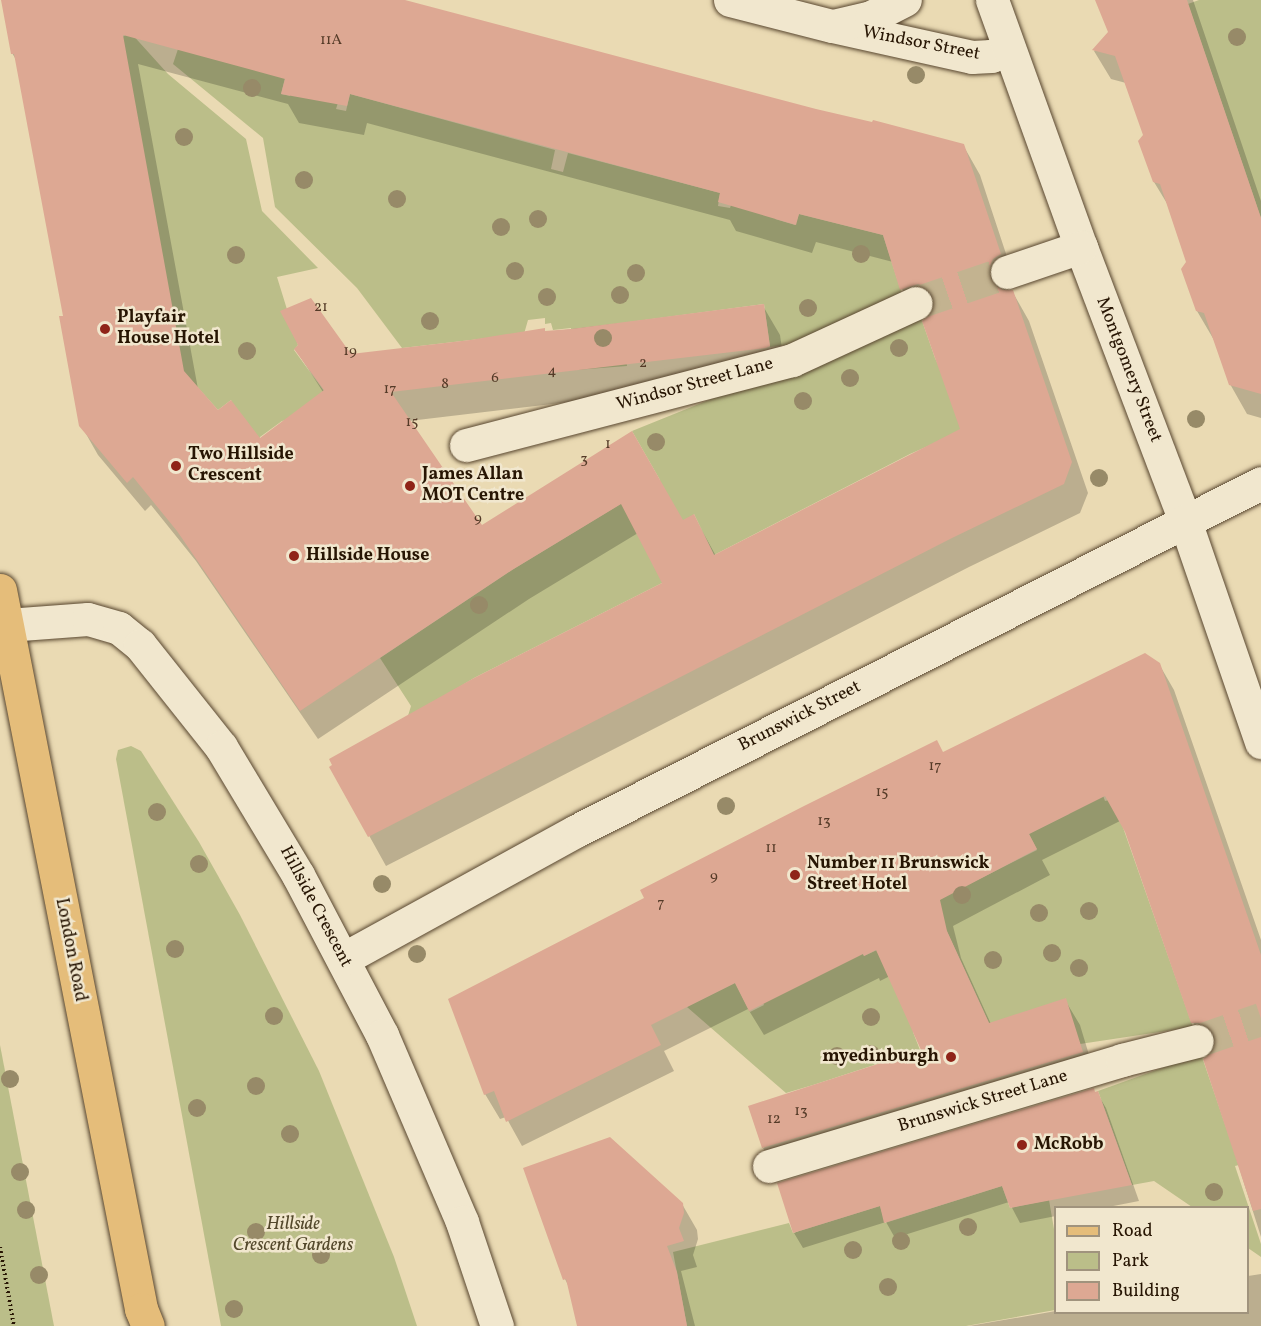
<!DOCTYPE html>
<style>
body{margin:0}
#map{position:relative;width:1261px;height:1326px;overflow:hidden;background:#eadab3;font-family:Vollkorn,serif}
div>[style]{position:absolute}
.green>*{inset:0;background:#bbbe89}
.shadow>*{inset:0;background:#0003}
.building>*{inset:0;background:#dda893}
.minor-tunnel>*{height:33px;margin-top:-16.5px;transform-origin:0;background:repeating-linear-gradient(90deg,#c3b390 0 33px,transparent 0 49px)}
.path>*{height:4px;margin-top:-2px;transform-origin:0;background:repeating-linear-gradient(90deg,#271503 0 1.5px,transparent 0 4.5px)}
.roads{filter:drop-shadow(0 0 2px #58462f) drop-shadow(0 0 2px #58462f)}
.minor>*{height:33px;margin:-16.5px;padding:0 16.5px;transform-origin:16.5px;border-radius:16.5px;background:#f1e7ce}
.major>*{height:33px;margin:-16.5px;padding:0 16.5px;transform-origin:16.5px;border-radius:16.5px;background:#e5bd7a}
.trees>*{width:18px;height:18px;margin:-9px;border-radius:50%;background:#978a68}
.dots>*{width:16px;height:16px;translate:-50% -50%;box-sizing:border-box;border:3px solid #f1e7ce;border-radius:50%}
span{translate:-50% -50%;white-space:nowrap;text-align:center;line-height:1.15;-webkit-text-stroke:5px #f1e7ce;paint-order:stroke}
.number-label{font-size:15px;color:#543a27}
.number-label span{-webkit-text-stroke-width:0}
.street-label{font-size:18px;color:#271503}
.poi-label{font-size:18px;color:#271503;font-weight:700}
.left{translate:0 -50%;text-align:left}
.right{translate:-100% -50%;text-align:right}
.park-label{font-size:18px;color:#53482b;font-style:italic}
.legend{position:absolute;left:1054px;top:1206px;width:195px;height:108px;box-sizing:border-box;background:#f1e7ce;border:2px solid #a0937d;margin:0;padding:8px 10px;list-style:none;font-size:18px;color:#271503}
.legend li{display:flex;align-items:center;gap:12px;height:30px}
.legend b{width:30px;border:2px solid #a0937d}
</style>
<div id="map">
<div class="green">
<div style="clip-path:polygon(1199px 0,1261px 0,1261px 218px,1188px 4px)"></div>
<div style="clip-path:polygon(130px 32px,168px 74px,246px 139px,262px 211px,318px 268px,277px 277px,298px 345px,294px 350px,337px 409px,282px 421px,260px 437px,252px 454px,231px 400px,218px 410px,183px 371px,121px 38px)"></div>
<div style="clip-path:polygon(178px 49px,285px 78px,281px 94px,290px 96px,294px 80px,341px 93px,336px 109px,346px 111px,350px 94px,555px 150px,551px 169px,563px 172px,568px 153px,720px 193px,718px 206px,730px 208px,734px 196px,777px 208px,775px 219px,795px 225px,799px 214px,883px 235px,902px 294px,815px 342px,770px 347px,764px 304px,622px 323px,627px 366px,575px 370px,571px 328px,553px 330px,551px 323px,545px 324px,545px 318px,528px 320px,524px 334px,402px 348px,357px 288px,275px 207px,263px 138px,173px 64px)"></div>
<div style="clip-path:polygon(920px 315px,935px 358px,969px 428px,910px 454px,714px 555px,694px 514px,662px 583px,474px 678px,407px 719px,411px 706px,380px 658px,512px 570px,660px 480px,632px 431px)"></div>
<div style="clip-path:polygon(131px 746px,141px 751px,199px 842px,240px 915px,319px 1071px,394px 1257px,417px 1326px,221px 1326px,116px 759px,118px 750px)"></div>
<div style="clip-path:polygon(1096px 776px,1105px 801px,1113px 799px,1193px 1027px,1080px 1044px,989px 1023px,944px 925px,913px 1032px,920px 1050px,813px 1085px,786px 1093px,687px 1007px,735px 983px,750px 1012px,764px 1005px,750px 976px,849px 927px,864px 956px,886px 946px,926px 906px,1037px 850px,1029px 834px,1069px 814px,1076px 794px)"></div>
<div style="clip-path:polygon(0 1045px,54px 1326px,0 1326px)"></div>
<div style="clip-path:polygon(1201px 1054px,1239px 1165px,1235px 1166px,1261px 1244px,1261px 1257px,1248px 1248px,1248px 1208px,1192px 1207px,1154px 1181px,1132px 1185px,1098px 1091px)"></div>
<div style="clip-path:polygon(1002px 1186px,1010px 1208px,1049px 1200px,1055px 1235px,1055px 1310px,966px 1326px,687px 1326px,673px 1252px,789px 1223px,793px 1233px,880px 1206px,885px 1223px)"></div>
</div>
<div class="shadow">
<div style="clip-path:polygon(evenodd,2px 0,393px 0,816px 111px,963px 145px,980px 175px,1016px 284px,1008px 291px,1012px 291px,1029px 321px,1088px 493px,1080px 513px,969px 567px,386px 866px,331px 767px,664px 583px,638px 533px,529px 599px,318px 739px,196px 561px,151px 505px,145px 511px,98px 455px,81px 425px,65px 317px,18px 63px,12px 53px,2px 0,138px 64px,288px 104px,299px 123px,364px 135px,367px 123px,730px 220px,736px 231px,812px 253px,816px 242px,893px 262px,902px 289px,918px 318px,933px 314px,962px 430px,716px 556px,694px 516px,683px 522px,631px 433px,481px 527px,409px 421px,786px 376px,780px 335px,763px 306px,350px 356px,296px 350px,323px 392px,259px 440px,217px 412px,198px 389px,138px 64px)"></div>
<div style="clip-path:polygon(1098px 0,1193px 0,1261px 201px,1261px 418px,1247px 414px,1230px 384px,1214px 340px,1197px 311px,1188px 262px,1171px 210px,1154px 182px,1144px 135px,1126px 83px,1111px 79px,1094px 51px,1110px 33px)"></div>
<div style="clip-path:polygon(1159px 664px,1174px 690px,1261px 940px,1261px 1237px,1205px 1059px,1216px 1048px,1207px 1048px,1193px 1022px,1127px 832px,1120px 821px,1042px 860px,1050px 875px,953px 926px,961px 958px,991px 1024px,1065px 1000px,1080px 1025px,1096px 1078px,778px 1173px,763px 1148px,923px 1050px,890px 976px,880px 981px,879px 978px,764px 1035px,748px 1009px,664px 1051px,674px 1071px,522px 1146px,506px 1117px,500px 1119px,485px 1094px,943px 754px)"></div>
<div style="clip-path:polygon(1097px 1093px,1106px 1108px,1139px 1201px,1103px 1208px,1056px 1208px,1056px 1216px,1020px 1223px,1009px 1202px,895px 1238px,886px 1222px,803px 1248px,794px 1233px)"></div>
<div style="clip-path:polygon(682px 1204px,697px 1230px,698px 1239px,693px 1255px,697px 1267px,681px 1271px,695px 1326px,579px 1326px,569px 1287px,565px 1279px)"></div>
<div style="clip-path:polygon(1261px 1274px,1261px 1326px,969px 1326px,1056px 1311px,1248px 1312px,1248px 1276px)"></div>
</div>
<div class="building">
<div style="clip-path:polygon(evenodd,1px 0,405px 0,816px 109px,872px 122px,873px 120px,964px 144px,1001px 254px,993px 259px,989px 268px,989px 279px,995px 286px,1003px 290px,1013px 290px,1072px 462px,1064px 484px,952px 538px,368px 837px,329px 767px,332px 765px,329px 759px,474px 678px,662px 583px,621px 504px,512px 570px,300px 711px,177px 531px,133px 477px,127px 483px,79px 426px,59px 316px,63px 316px,14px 54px,11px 54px,1px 0,123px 35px,285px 79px,281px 94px,347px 106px,350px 94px,720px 193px,718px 202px,796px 225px,799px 214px,883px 235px,900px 290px,918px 284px,927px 288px,933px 296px,935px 305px,932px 313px,922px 321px,960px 429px,714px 555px,694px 514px,683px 520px,632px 431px,482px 525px,391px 392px,766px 348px,770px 346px,764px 304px,571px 329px,545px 331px,545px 328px,470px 340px,351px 354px,311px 298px,280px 311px,298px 345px,294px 349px,324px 390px,260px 438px,231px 400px,218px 410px,184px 371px,123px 35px)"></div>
<div style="clip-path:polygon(1095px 0,1187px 0,1261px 218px,1261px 394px,1229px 385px,1204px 313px,1196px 311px,1181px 269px,1186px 262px,1160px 184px,1153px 182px,1138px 141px,1143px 135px,1115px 56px,1092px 50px,1108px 32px)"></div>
<div style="clip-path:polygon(1145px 653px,1160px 663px,1261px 955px,1261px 1209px,1253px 1211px,1203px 1059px,1210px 1054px,1215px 1047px,1215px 1036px,1210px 1028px,1203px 1023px,1191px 1023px,1125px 832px,1105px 796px,1029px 834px,1037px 849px,940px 900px,947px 931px,989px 1023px,1066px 998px,1083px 1052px,762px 1148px,748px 1106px,921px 1050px,876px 950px,864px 956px,863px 954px,749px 1011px,735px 983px,651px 1025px,661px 1045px,506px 1122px,494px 1091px,484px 1095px,448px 999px,644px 898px,640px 890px,804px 806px,937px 740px,943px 752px)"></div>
<div style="clip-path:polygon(1094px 1088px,1095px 1092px,1098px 1091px,1132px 1185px,1010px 1208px,1002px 1186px,884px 1223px,880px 1206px,793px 1233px,777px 1183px)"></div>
<div style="clip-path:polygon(610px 1137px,683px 1203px,684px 1213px,679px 1228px,684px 1241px,667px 1246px,677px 1272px,687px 1326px,577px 1326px,566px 1279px,563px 1280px,523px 1168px)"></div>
</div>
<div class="minor-tunnel">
<div style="left:916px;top:303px;width:96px;rotate:-18.8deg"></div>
<div style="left:1197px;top:1041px;width:68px;rotate:-19deg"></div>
</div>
<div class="path">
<div style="left:0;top:1247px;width:80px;rotate:80deg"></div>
</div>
<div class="roads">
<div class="minor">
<div style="left:730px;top:0;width:105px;rotate:14.3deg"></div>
<div style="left:832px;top:26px;width:143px;rotate:12.5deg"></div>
<div style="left:972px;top:57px;width:19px;rotate:-3deg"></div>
<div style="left:991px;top:56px;width:19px;rotate:-18deg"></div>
<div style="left:992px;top:0;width:263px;rotate:70.2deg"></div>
<div style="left:1081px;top:247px;width:293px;rotate:69.2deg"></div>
<div style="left:1185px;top:521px;width:234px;rotate:71deg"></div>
<div style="left:837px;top:25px;width:35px;rotate:-13deg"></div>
<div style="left:871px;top:17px;width:38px;rotate:-27deg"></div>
<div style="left:1007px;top:272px;width:78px;rotate:-18.7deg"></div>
<div style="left:466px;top:445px;width:337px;rotate:-14.6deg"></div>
<div style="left:792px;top:360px;width:136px;rotate:-24.7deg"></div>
<div style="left:7px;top:625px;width:81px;rotate:-4.2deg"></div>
<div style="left:88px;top:619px;width:32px;rotate:16deg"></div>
<div style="left:119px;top:628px;width:27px;rotate:39deg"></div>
<div style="left:140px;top:645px;width:130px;rotate:51.5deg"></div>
<div style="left:221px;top:747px;width:149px;rotate:59deg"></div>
<div style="left:298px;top:875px;width:181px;rotate:62.3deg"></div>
<div style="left:382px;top:1035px;width:203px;rotate:66.8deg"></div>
<div style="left:462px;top:1222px;width:110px;rotate:71.4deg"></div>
<div style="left:343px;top:959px;width:266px;rotate:-28.8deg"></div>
<div style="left:576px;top:831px;width:768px;rotate:-26.93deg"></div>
<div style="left:769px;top:1166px;width:369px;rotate:-16.7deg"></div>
<div style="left:1122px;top:1060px;width:77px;rotate:-14.2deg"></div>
</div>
<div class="major">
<div style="left:0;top:590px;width:733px;rotate:78.9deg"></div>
<div style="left:141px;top:1309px;width:18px;rotate:68deg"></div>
</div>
</div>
<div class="trees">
<div style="left:1237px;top:37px"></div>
<div style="left:916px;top:75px"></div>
<div style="left:252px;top:88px"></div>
<div style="left:184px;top:137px"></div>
<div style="left:304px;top:180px"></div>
<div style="left:397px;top:199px"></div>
<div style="left:538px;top:219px"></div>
<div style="left:501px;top:227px"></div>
<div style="left:861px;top:254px"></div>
<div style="left:236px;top:255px"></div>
<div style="left:515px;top:271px"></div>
<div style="left:636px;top:273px"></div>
<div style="left:620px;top:295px"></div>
<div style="left:547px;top:297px"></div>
<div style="left:808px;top:308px"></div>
<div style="left:430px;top:321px"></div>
<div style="left:603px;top:338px"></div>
<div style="left:899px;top:348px"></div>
<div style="left:247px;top:351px"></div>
<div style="left:850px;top:378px"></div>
<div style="left:803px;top:401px"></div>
<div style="left:1196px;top:419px"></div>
<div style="left:656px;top:442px"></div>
<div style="left:1099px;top:478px"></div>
<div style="left:479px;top:605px"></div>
<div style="left:726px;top:806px"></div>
<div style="left:157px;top:812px"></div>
<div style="left:199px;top:864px"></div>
<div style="left:382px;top:884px"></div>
<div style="left:962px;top:895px"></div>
<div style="left:1089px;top:911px"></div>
<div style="left:1039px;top:913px"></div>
<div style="left:175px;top:949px"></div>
<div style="left:1052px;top:953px"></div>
<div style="left:417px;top:954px"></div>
<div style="left:993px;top:960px"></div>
<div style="left:1079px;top:968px"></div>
<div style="left:274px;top:1016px"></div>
<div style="left:871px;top:1017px"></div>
<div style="left:871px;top:1054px"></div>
<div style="left:837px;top:1056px"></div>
<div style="left:10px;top:1079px"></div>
<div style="left:256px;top:1086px"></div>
<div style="left:197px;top:1108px"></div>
<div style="left:290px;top:1134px"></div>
<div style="left:20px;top:1172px"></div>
<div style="left:1214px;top:1192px"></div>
<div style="left:26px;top:1210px"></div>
<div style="left:968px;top:1227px"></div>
<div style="left:256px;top:1232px"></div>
<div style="left:901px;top:1241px"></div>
<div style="left:853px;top:1250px"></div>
<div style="left:321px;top:1255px"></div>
<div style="left:39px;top:1275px"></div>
<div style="left:888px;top:1287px"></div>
<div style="left:234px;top:1309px"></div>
</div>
<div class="dots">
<div style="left:105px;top:329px;background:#8f2418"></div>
<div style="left:176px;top:466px;background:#8f2418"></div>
<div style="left:410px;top:486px;background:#8f2418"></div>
<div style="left:294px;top:556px;background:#8f2418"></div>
<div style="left:795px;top:875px;background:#8f2418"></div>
<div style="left:951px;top:1057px;background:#8f2418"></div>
<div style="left:1022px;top:1145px;background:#8f2418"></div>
</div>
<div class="number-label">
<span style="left:331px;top:41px">11A</span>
<span style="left:321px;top:308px">21</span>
<span style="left:350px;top:352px">19</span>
<span style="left:643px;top:364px">2</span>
<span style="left:552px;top:372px">4</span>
<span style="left:495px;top:379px">6</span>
<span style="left:445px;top:385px">8</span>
<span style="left:390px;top:390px">17</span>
<span style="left:412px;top:423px">15</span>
<span style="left:608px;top:445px">1</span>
<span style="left:584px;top:460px">3</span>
<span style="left:478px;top:519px">9</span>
<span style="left:935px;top:767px">17</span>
<span style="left:882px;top:793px">15</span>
<span style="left:824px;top:822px">13</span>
<span style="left:771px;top:849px">11</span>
<span style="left:714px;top:877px">9</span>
<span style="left:661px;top:904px">7</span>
<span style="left:801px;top:1112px">13</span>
<span style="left:774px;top:1120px">12</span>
</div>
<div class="street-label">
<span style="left:921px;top:44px;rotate:11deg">Windsor Street</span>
<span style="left:1128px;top:370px;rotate:69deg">Montgomery Street</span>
<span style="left:695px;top:385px;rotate:-15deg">Windsor Street Lane</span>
<span style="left:800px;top:717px;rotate:-27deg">Brunswick Street</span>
<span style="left:315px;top:907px;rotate:62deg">Hillside Crescent</span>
<span style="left:70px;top:950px;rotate:79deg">London Road</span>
<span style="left:983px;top:1102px;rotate:-17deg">Brunswick Street Lane</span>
</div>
<div class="poi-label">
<span class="left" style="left:117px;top:329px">Playfair<br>House Hotel</span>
<span class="left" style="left:188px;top:466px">Two Hillside<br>Crescent</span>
<span class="left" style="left:422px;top:486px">James Allan<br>MOT Centre</span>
<span class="left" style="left:306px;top:556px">Hillside House</span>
<span class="left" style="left:807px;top:875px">Number 11 Brunswick<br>Street Hotel</span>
<span class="right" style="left:939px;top:1057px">myedinburgh</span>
<span class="left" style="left:1034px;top:1145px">McRobb</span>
</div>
<div class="park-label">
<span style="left:293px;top:1236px">Hillside<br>Crescent Gardens</span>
</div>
<ul class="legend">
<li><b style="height:8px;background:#e5bd7a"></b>Road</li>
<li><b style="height:16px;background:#bbbe89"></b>Park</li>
<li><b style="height:16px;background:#dda893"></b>Building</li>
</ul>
</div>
